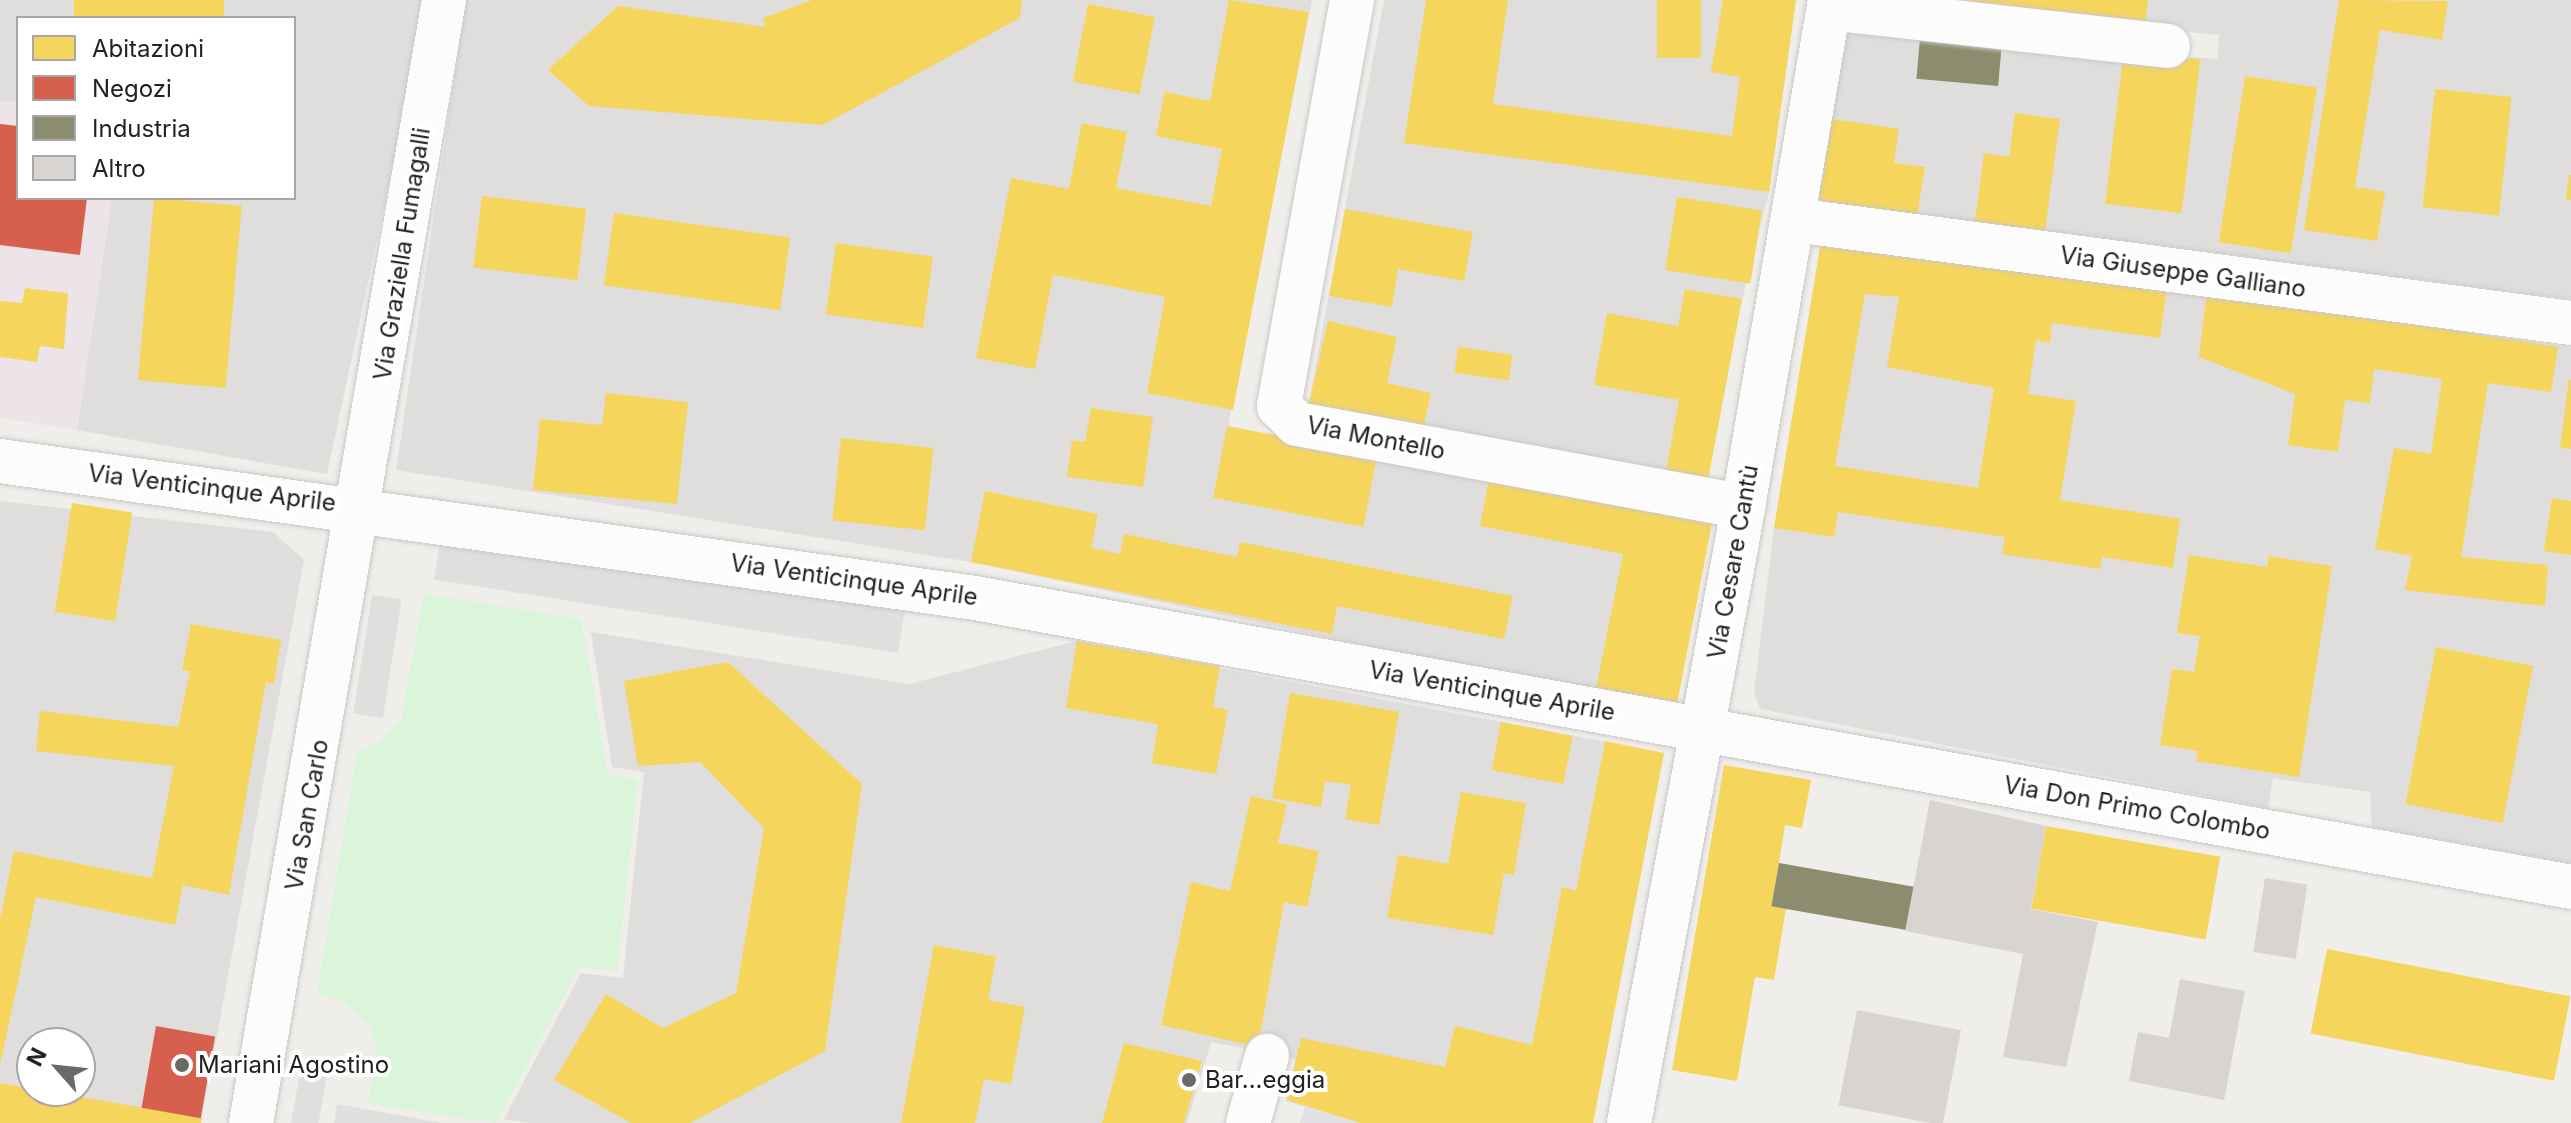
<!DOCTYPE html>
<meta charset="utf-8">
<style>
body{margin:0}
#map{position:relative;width:2571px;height:1123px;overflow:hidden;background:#f0eeeb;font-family:Inter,sans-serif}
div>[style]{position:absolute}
.residential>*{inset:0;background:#dfdedc}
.industrial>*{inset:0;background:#ede4e9}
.park>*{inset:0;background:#daf5da}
.parking>*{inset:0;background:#e0dfde;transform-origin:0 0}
.plaza>*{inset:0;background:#e2e1e5}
.homes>*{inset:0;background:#f6d55c;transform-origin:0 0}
.shops>*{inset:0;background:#d6604d;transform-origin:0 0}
.industry>*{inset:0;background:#8c8c6e;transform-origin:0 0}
.building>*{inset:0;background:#d7d4d2;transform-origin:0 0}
.roads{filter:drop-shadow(0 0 2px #c9c8c7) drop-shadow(0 0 2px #c9c8c7)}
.minor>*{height:44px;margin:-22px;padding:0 22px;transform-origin:22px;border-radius:22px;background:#fdfcfc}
.dots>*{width:22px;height:22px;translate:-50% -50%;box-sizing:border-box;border:4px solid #fff;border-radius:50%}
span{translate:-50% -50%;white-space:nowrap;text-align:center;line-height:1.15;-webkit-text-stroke:8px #fff;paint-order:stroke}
.street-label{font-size:24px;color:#222}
.poi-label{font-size:24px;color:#222}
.left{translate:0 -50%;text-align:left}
.legend{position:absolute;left:16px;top:16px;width:280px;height:184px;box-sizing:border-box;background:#fff;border:2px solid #a7a7a7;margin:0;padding:10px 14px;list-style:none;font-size:24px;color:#222}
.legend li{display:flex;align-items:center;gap:16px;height:40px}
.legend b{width:40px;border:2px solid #a7a7a7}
.north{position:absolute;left:16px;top:1027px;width:80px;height:80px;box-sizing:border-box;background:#fff;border:2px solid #a7a7a7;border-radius:50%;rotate:297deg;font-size:22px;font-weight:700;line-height:32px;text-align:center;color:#222}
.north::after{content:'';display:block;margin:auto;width:28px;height:36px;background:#6a6968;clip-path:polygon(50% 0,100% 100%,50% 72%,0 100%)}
</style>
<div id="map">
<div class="residential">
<div style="clip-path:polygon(0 0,394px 0,391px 20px,423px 25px,327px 474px,77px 430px,112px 198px,294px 198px,294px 18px,18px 18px,18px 103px,0 101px)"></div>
<div style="clip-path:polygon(466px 0,1312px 0,1228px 426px,1713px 518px,1595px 694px,971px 562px,396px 470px)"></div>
<div style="clip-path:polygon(1384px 0,1796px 0,1769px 192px,1742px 300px,1707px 485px,1307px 412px)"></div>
<div style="clip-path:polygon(1876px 0,2571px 0,2571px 299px,1815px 200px,1844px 33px,2217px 59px,2219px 35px)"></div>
<div style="clip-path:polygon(1822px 235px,2571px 348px,2571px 863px,2372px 827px,2370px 792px,2273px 778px,2268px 808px,1760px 709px,1754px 692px,1774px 528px)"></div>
<div style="clip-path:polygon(evenodd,0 501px,273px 532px,304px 560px,201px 1123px,0 1123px,0 501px,32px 1043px,80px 1043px,80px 1091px,32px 1091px,32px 1043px)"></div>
<div style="clip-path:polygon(591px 632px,909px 684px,1077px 641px,1664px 753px,1593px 1123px,1360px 1123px,1286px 1101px,1295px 1059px,1211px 1042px,1187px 1123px,529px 1123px,504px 1119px,581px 973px,623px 978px,644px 772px,612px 767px)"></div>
</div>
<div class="industrial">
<div style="clip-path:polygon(0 101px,18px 103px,18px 198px,112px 198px,77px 430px,0 418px)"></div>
</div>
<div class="park">
<div style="clip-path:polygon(424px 594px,581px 619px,608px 776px,638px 779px,617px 971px,579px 967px,496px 1123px,368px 1104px,377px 1051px,370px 1028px,345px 1003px,317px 994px,357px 751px,380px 742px,401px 720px)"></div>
</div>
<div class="parking">
<div style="clip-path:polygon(394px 0,427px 0,423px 25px,391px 20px)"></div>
<div style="left:441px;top:535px;width:470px;height:45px;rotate:9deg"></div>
<div style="left:372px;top:595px;width:30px;height:120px;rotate:9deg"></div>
<div style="left:300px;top:1072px;width:27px;height:52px;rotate:10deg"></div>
<div style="clip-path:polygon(337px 1104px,442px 1123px,334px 1123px)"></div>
</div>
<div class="plaza">
<div style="clip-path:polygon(1305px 1106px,1360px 1120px,1359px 1123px,1300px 1123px)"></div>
</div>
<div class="homes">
<div style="left:74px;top:0;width:150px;height:25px"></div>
<div style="clip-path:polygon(812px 0,1022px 0,1020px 18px,823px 125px,589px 106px,548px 70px,618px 6px,765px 27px,763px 18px)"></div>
<div style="clip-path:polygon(1229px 0,1309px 12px,1233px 410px,1147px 393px,1165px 297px,1053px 275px,1035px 369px,976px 358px,1011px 178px,1069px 189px,1082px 123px,1127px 132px,1116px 188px,1211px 206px,1222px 149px,1156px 136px,1165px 92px,1210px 101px)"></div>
<div style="clip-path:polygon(1426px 0,1508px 0,1493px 104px,1732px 136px,1740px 77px,1711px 72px,1723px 0,1796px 0,1769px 192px,1404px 143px)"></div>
<div style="left:1657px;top:0;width:44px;height:58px"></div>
<div style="clip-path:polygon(1876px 0,2148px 0,2145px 27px)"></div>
<div style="clip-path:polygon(2339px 0,2448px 1px,2442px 40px,2380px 30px,2355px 187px,2385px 192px,2377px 241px,2304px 230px)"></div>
<div style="left:1088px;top:4px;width:68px;height:79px;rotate:11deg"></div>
<div style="left:2124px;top:50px;width:77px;height:155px;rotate:7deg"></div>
<div style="left:2245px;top:76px;width:73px;height:168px;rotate:9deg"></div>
<div style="left:2435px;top:89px;width:77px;height:119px;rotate:6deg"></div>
<div style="clip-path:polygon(2015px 113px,2060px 119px,2045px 231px,1975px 222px,1984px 153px,2009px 157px)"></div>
<div style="clip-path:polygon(1827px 118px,1899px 129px,1894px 163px,1925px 167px,1917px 216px,1815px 200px)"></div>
<div style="clip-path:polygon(2569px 175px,2571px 175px,2571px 200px,2566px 199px)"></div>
<div style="left:482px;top:196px;width:105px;height:72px;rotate:7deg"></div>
<div style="left:1677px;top:197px;width:86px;height:74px;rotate:9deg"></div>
<div style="left:154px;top:198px;width:88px;height:183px;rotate:5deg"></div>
<div style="clip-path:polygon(1345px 209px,1473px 232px,1464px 281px,1398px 269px,1392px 307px,1329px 296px)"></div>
<div style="left:614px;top:213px;width:178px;height:73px;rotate:8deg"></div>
<div style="clip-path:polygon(evenodd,1822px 235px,2167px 287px,2160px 338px,2052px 323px,2050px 343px,2036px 340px,2028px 394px,2076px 401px,2060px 500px,2180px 519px,2173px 568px,2102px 557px,2100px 569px,2002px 554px,2005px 537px,1838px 512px,1834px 537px,1774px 528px,1822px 235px,1865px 294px,1899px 297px,1887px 367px,1994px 388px,1978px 488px,1835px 466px,1865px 294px)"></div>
<div style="left:836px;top:243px;width:98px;height:72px;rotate:8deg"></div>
<div style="clip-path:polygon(25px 288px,68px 293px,64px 349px,40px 346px,37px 362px,0 357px,0 301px,22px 303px)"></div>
<div style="clip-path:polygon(1685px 289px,1742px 299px,1707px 485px,1665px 477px,1679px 400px,1594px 385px,1607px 313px,1678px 326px)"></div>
<div style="clip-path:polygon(2207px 291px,2558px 347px,2551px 392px,2488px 383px,2461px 557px,2548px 565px,2545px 606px,2405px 590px,2412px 556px,2375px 549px,2394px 448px,2431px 454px,2442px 379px,2374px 369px,2370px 403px,2345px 400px,2338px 452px,2288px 445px,2295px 394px,2199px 357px)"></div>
<div style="clip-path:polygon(1328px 321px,1397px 337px,1387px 383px,1431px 393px,1421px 437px,1307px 412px)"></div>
<div style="left:1458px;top:347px;width:55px;height:26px;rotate:8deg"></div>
<div style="clip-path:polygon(2569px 379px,2571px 380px,2571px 449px,2560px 448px)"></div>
<div style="clip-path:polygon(606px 393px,688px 402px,677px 504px,533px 490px,540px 419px,602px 425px)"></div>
<div style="clip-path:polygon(1091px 408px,1153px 417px,1143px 487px,1067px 477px,1072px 440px,1085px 442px)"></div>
<div style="left:1227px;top:426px;width:153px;height:73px;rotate:11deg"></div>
<div style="left:841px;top:438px;width:93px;height:83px;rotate:6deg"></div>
<div style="clip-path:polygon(1490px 474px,1713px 518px,1676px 709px,1595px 694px,1623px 554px,1480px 526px)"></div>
<div style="clip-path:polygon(985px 491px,1098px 514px,1091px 548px,1120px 554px,1124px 534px,1237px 557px,1240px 542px,1513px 596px,1504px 639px,1337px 606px,1332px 634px,971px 562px)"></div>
<div style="clip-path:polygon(2552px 498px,2571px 501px,2571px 555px,2544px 551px)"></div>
<div style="left:72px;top:503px;width:61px;height:110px;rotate:9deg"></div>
<div style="clip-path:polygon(2189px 555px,2267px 567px,2269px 556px,2332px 566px,2299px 777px,2196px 761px,2198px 751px,2160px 745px,2172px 669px,2194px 672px,2200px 636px,2177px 633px)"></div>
<div style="clip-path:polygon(191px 624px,281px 640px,274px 684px,266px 682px,229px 895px,183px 885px,175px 925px,36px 897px,0 1065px,0 919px,14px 851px,152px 878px,174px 766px,36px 751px,40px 711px,178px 727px,190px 671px,182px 670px)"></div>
<div style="clip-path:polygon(1077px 641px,1220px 666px,1213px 707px,1228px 710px,1216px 774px,1152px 763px,1158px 724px,1066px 708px)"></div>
<div style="left:2436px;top:647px;width:99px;height:160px;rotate:11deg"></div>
<div style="clip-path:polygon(728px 662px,862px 784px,825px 1051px,690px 1123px,631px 1123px,554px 1080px,606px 994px,663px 1028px,736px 993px,764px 828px,700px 762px,638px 766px,624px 681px)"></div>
<div style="clip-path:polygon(1290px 693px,1399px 712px,1379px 825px,1345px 819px,1351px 785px,1325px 781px,1321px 807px,1272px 798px)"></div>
<div style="left:1501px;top:722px;width:73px;height:49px;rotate:11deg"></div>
<div style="clip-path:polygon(1605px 741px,1664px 753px,1593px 1123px,1360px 1123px,1287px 1100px,1301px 1038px,1445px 1067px,1455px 1026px,1532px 1045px,1562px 887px,1576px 891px)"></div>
<div style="clip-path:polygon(1724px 765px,1811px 780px,1802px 828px,1785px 825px,1772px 906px,1786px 909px,1774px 980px,1755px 977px,1737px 1081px,1672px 1070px)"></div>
<div style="clip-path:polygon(1461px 792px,1526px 803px,1514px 875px,1504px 873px,1493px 935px,1387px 918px,1398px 855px,1448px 864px)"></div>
<div style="clip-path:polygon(1251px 796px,1287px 804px,1278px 843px,1319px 851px,1307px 907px,1284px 902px,1258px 1047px,1161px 1025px,1191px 882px,1230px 891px)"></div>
<div style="left:2046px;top:826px;width:177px;height:84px;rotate:10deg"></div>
<div style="clip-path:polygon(934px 945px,996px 957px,988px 1000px,1025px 1007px,1011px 1084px,984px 1079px,975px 1123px,901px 1123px)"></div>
<div style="left:2327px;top:949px;width:248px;height:86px;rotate:11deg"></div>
<div style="clip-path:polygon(1124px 1043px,1202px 1061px,1184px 1123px,1102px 1123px)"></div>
<div style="clip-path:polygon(0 1083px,202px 1118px,201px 1123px,0 1123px)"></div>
</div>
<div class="shops">
<div style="clip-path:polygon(0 124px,18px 126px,18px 198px,87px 198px,80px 255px,0 245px)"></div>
<div style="left:156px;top:1026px;width:60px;height:83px;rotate:10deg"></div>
</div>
<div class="industry">
<div style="left:1920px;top:38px;width:82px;height:41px;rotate:5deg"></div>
<div style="left:1779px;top:863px;width:137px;height:44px;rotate:10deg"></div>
</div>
<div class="building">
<div style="clip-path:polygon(1930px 800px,2046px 826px,2031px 909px,2098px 922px,2066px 1067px,2003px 1057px,2023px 954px,1905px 931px)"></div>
<div style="left:2265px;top:878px;width:43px;height:75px;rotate:9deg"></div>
<div style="clip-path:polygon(2180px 979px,2245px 991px,2224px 1100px,2129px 1081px,2138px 1032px,2169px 1038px)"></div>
<div style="left:1857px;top:1010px;width:106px;height:97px;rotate:11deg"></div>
</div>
<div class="roads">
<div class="minor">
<div style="left:1352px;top:0;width:413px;rotate:100.2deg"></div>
<div style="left:1279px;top:406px;width:25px;rotate:45deg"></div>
<div style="left:1297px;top:424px;width:454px;rotate:10.5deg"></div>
<div style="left:1829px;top:8px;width:341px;rotate:6.4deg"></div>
<div style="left:1794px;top:220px;width:784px;rotate:7.55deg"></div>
<div style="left:0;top:461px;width:985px;rotate:8deg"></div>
<div style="left:975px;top:598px;width:1622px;rotate:10.26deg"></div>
<div style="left:251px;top:1123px;width:1139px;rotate:-80.25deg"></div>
<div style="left:1248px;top:1123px;width:70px;rotate:-74.2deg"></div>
<div style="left:1629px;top:1123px;width:591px;rotate:-79.47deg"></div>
<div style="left:1737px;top:542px;width:550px;rotate:-80.26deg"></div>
</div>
</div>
<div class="dots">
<div style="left:182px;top:1065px;background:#6a6968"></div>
<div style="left:1189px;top:1080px;background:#6a6968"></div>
</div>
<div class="street-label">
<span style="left:402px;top:254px;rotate:-81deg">Via Graziella Fumagalli</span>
<span style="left:2183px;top:272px;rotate:8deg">Via Giuseppe Galliano</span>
<span style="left:1376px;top:438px;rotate:11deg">Via Montello</span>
<span style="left:212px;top:488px;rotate:7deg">Via Venticinque Aprile</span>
<span style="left:1733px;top:562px;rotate:-80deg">Via Cesare Cantù</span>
<span style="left:854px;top:580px;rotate:8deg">Via Venticinque Aprile</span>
<span style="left:1492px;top:691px;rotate:10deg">Via Venticinque Aprile</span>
<span style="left:2137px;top:808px;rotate:10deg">Via Don Primo Colombo</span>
<span style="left:307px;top:815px;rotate:-80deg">Via San Carlo</span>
</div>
<div class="poi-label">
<span class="left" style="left:198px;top:1065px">Mariani Agostino</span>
<span class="left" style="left:1205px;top:1080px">Bar...eggia</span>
</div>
<ul class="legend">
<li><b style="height:22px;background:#f6d55c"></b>Abitazioni</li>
<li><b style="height:22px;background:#d6604d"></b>Negozi</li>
<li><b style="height:22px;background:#8c8c6e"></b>Industria</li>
<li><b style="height:22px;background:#d7d4d2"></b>Altro</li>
</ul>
<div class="north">N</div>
</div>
